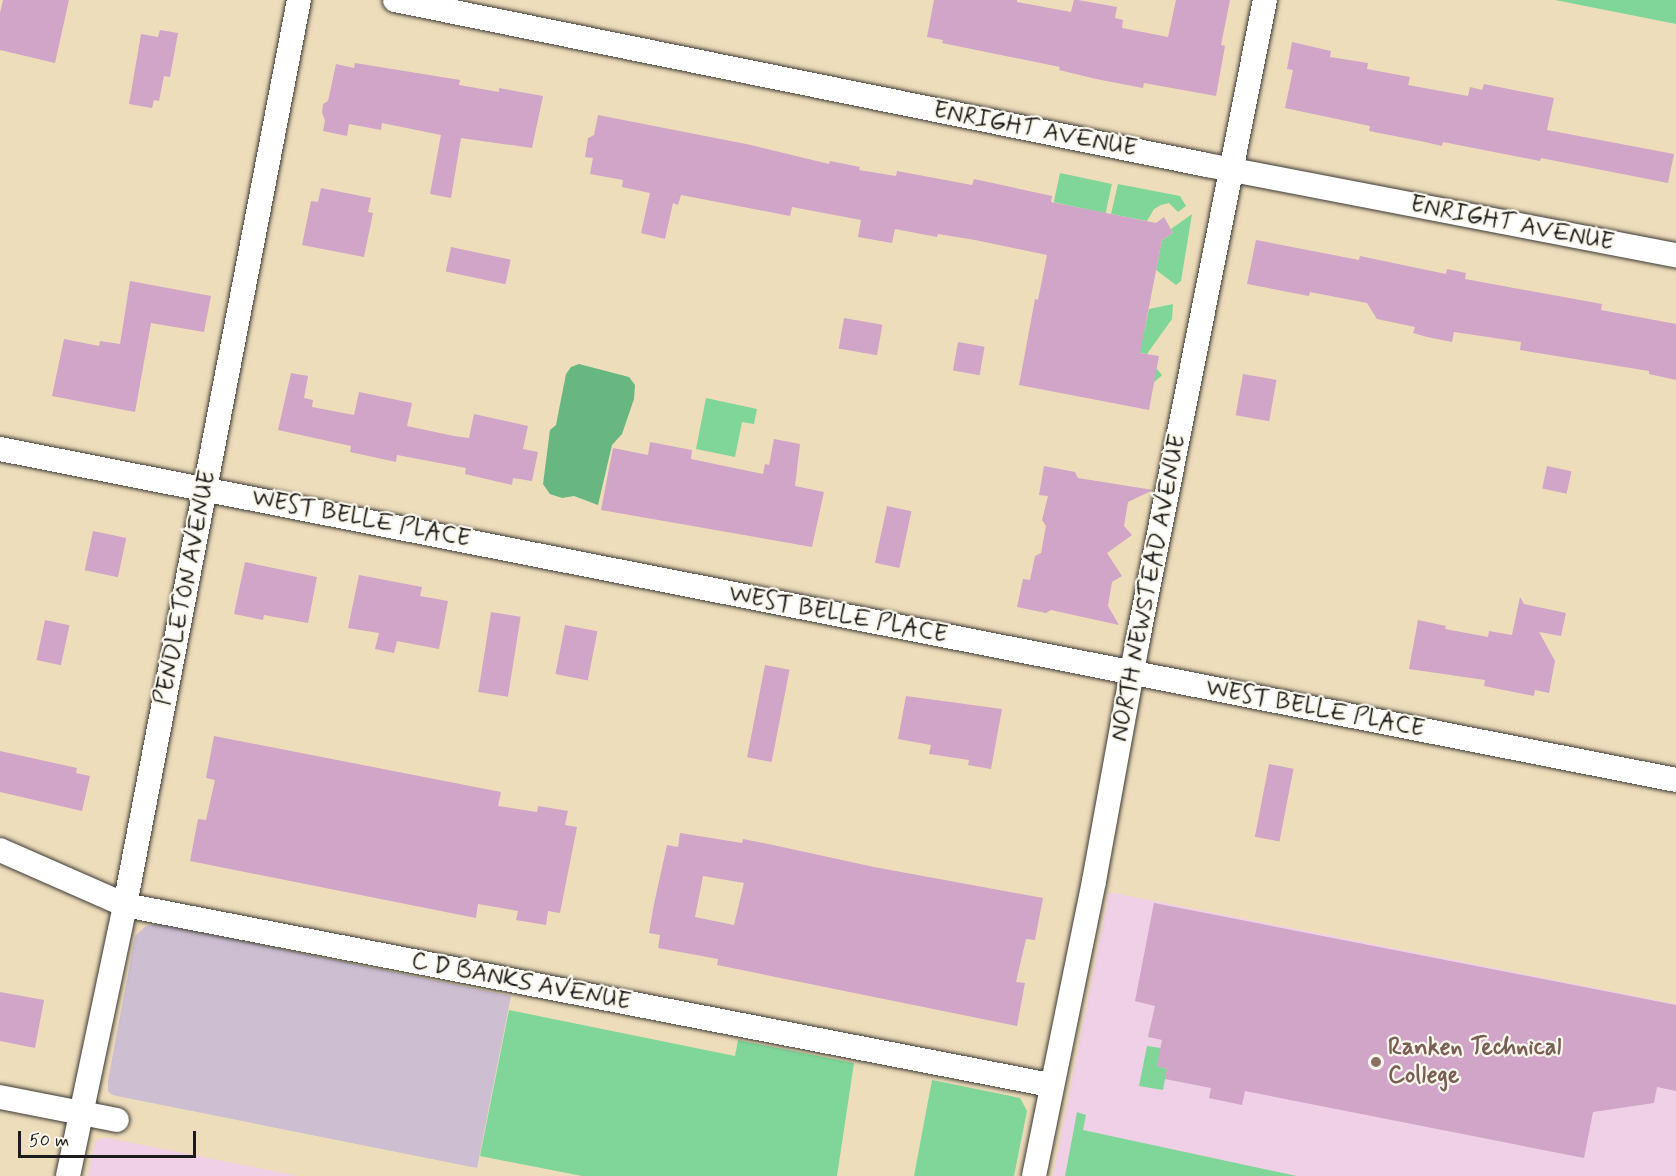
<!DOCTYPE html>
<style>
body{margin:0}
#map{position:relative;width:1676px;height:1176px;overflow:hidden;background:#edb;font-family:Mynerve,sans-serif}
div>[style]{position:absolute}
.built>*{inset:0;background:#efd0e6}
.industrial>*{inset:0;background:#cdbed2}
.green>*{inset:0;background:#80d699;transform-origin:0 0}
.forest>*{inset:0;background:#68b781}
.building>*{inset:0;background:#d0a5c7;transform-origin:0 0}
.roads{filter:drop-shadow(0 0 2px #3c3934) drop-shadow(0 0 2px #3c3934)}
.street>*{height:24px;margin:-12px;padding:0 12px;transform-origin:12px;border-radius:12px;background:#fff}
.dots>*{width:16px;height:16px;translate:-50% -50%;box-sizing:border-box;border:3px solid #fbf7ec;border-radius:50%}
span{translate:-50% -50%;white-space:nowrap;text-align:center;line-height:1.15;-webkit-text-stroke:4.5px #fbf7ec;paint-order:stroke}
.street-label{font-size:24px;color:#1c1c1c}
.education-label{font-size:24px;color:#785e54;font-weight:700}
.left{translate:0 -50%;text-align:left}
.scale{position:absolute;left:18px;top:1131px;width:178px;height:27px;box-sizing:border-box;border:3px solid #1c1c1c;border-top:0;padding-left:8px;font-size:18px;line-height:21px;white-space:nowrap;color:#1c1c1c;-webkit-text-stroke:4px #fbf7ec;paint-order:stroke}
</style>
<div id="map">
<div class="built">
<div style="clip-path:polygon(1109px 892px,1676px 1004px,1676px 1176px,1053px 1176px)"></div>
<div style="clip-path:polygon(108px 1138px,298px 1176px,88px 1176px,95px 1142px,99px 1139px)"></div>
</div>
<div class="industrial">
<div style="clip-path:polygon(159px 924px,511px 996px,477px 1168px,112px 1095px,108px 1091px,108px 1081px,135px 936px,146px 926px)"></div>
</div>
<div class="green">
<div style="clip-path:polygon(1555px 0,1676px 0,1676px 24px)"></div>
<div style="left:1060px;top:173px;width:53px;height:30px;rotate:12deg"></div>
<div style="clip-path:polygon(1118px 184px,1180px 196px,1186px 206px,1178px 212px,1169px 203px,1161px 205px,1154px 209px,1147px 221px,1111px 214px)"></div>
<div style="clip-path:polygon(1192px 214px,1181px 281px,1176px 285px,1156px 270px,1162px 240px,1173px 233px,1171px 229px)"></div>
<div style="clip-path:polygon(1173px 304px,1172px 319px,1147px 354px,1132px 351px,1143px 336px,1149px 309px)"></div>
<div style="left:1157px;top:369px;width:8px;height:42px;rotate:50deg"></div>
<div style="clip-path:polygon(706px 398px,757px 409px,754px 424px,742px 422px,735px 457px,696px 449px)"></div>
<div style="clip-path:polygon(509px 1010px,735px 1056px,738px 1040px,854px 1063px,837px 1176px,582px 1176px,480px 1156px)"></div>
<div style="clip-path:polygon(1147px 1046px,1161px 1048px,1157px 1066px,1167px 1069px,1163px 1090px,1139px 1086px)"></div>
<div style="clip-path:polygon(932px 1080px,1020px 1098px,1027px 1111px,1014px 1176px,914px 1176px)"></div>
<div style="clip-path:polygon(1077px 1112px,1086px 1115px,1083px 1130px,1297px 1176px,1065px 1176px)"></div>
</div>
<div class="forest">
<div style="clip-path:polygon(579px 364px,629px 377px,635px 385px,634px 399px,622px 434px,612px 445px,598px 505px,574px 496px,562px 498px,550px 494px,543px 484px,550px 430px,556px 425px,566px 374px,571px 367px)"></div>
</div>
<div class="building">
<div style="clip-path:polygon(3px 0,69px 0,55px 63px,0 50px,0 13px)"></div>
<div style="clip-path:polygon(934px 0,1017px 0,1017px 2px,1071px 12px,1074px 0,1078px 0,1117px 7px,1115px 18px,1123px 20px,1122px 28px,1168px 37px,1176px 0,1230px 0,1221px 45px,1225px 46px,1216px 96px,1144px 83px,1143px 88px,1096px 79px,1059px 70px,1060px 67px,942px 43px,943px 40px,927px 37px)"></div>
<div style="clip-path:polygon(160px 30px,178px 33px,170px 77px,164px 76px,159px 101px,154px 100px,152px 108px,129px 104px,141px 34px,158px 37px)"></div>
<div style="clip-path:polygon(1292px 42px,1331px 51px,1330px 57px,1368px 63px,1367px 69px,1410px 77px,1408px 85px,1468px 96px,1470px 87px,1482px 90px,1484px 84px,1554px 98px,1547px 130px,1674px 154px,1668px 183px,1541px 158px,1540px 161px,1443px 142px,1442px 146px,1425px 142px,1369px 131px,1370px 126px,1285px 108px,1293px 70px,1287px 69px)"></div>
<div style="clip-path:polygon(355px 63px,460px 80px,459px 85px,499px 92px,499px 88px,543px 96px,532px 148px,461px 138px,451px 198px,430px 194px,441px 135px,382px 123px,381px 130px,349px 124px,347px 136px,323px 131px,325px 120px,322px 113px,323px 104px,328px 101px,336px 64px,354px 68px)"></div>
<div style="clip-path:polygon(598px 115px,751px 145px,829px 164px,830px 161px,860px 167px,859px 170px,896px 176px,897px 171px,972px 185px,974px 179px,1052px 196px,1051px 202px,1156px 223px,1164px 217px,1173px 233px,1162px 240px,1140px 353px,1159px 356px,1149px 410px,1019px 385px,1035px 299px,1038px 300px,1047px 255px,975px 240px,938px 234px,937px 237px,895px 229px,892px 243px,858px 237px,861px 220px,792px 207px,790px 216px,681px 195px,678px 205px,673px 203px,665px 239px,641px 233px,650px 193px,622px 187px,623px 180px,590px 174px,593px 158px,585px 157px,588px 138px,594px 135px)"></div>
<div style="clip-path:polygon(321px 188px,371px 198px,368px 212px,373px 213px,364px 257px,302px 245px,311px 201px,318px 202px)"></div>
<div style="clip-path:polygon(1256px 240px,1359px 260px,1360px 256px,1446px 274px,1447px 269px,1466px 273px,1465px 279px,1602px 304px,1601px 310px,1676px 324px,1676px 380px,1649px 374px,1649px 371px,1520px 350px,1521px 342px,1454px 332px,1452px 342px,1427px 337px,1413px 333px,1415px 327px,1377px 319px,1367px 303px,1310px 292px,1309px 296px,1247px 284px)"></div>
<div style="left:451px;top:247px;width:61px;height:25px;rotate:12deg"></div>
<div style="clip-path:polygon(130px 281px,211px 296px,204px 332px,151px 323px,135px 412px,52px 396px,64px 339px,99px 346px,100px 341px,120px 344px)"></div>
<div style="left:844px;top:318px;width:39px;height:31px;rotate:10deg"></div>
<div style="left:958px;top:342px;width:27px;height:29px;rotate:10deg"></div>
<div style="clip-path:polygon(291px 373px,308px 376px,304px 398px,313px 400px,312px 407px,354px 415px,359px 392px,412px 403px,407px 426px,454px 436px,469px 438px,474px 414px,528px 426px,523px 449px,538px 452px,532px 481px,513px 478px,512px 485px,465px 474px,466px 468px,397px 455px,396px 462px,350px 452px,351px 446px,278px 430px)"></div>
<div style="left:1243px;top:374px;width:34px;height:42px;rotate:10deg"></div>
<div style="clip-path:polygon(774px 439px,800px 444px,795px 486px,824px 492px,812px 547px,601px 510px,613px 448px,648px 455px,650px 442px,692px 450px,691px 459px,763px 474px,765px 464px,769px 465px)"></div>
<div style="clip-path:polygon(1044px 466px,1075px 472px,1078px 478px,1153px 490px,1128px 502px,1124px 526px,1132px 535px,1107px 553px,1122px 576px,1112px 582px,1108px 606px,1119px 625px,1051px 610px,1046px 613px,1017px 607px,1023px 579px,1030px 580px,1035px 556px,1041px 553px,1046px 526px,1042px 520px,1048px 496px,1039px 495px)"></div>
<div style="left:1547px;top:466px;width:25px;height:23px;rotate:12deg"></div>
<div style="left:887px;top:506px;width:25px;height:58px;rotate:12deg"></div>
<div style="left:93px;top:531px;width:34px;height:40px;rotate:12deg"></div>
<div style="clip-path:polygon(245px 562px,317px 577px,308px 623px,264px 615px,263px 620px,234px 614px)"></div>
<div style="clip-path:polygon(359px 575px,422px 587px,420px 596px,448px 601px,439px 649px,397px 641px,394px 653px,375px 649px,379px 633px,348px 628px)"></div>
<div style="clip-path:polygon(1520px 597px,1524px 604px,1566px 613px,1561px 636px,1539px 632px,1555px 661px,1549px 693px,1535px 690px,1534px 696px,1484px 686px,1485px 680px,1409px 669px,1418px 620px,1446px 626px,1445px 629px,1488px 637px,1489px 631px,1512px 635px)"></div>
<div style="left:491px;top:612px;width:30px;height:81px;rotate:9deg"></div>
<div style="left:45px;top:620px;width:25px;height:41px;rotate:12deg"></div>
<div style="left:565px;top:625px;width:33px;height:50px;rotate:11deg"></div>
<div style="left:765px;top:665px;width:25px;height:94px;rotate:11deg"></div>
<div style="clip-path:polygon(906px 696px,1002px 709px,991px 769px,968px 765px,969px 760px,929px 754px,931px 745px,898px 739px)"></div>
<div style="clip-path:polygon(214px 736px,501px 792px,498px 806px,537px 812px,538px 806px,568px 811px,565px 825px,577px 827px,560px 913px,548px 911px,546px 925px,516px 920px,518px 911px,478px 904px,476px 918px,190px 861px,198px 819px,206px 820px,215px 780px,206px 778px)"></div>
<div style="clip-path:polygon(0 751px,77px 768px,76px 773px,90px 776px,82px 811px,0 792px)"></div>
<div style="left:1269px;top:764px;width:25px;height:74px;rotate:11deg"></div>
<div style="clip-path:polygon(evenodd,680px 833px,742px 843px,743px 839px,773px 845px,874px 867px,1043px 898px,1035px 940px,1026px 939px,1016px 982px,1025px 983px,1017px 1026px,717px 965px,718px 959px,658px 948px,660px 935px,649px 933px,654px 904px,667px 845px,678px 847px,680px 833px,703px 876px,744px 883px,734px 925px,695px 917px,703px 876px)"></div>
<div style="clip-path:polygon(1154px 903px,1676px 1005px,1676px 1091px,1657px 1087px,1654px 1103px,1593px 1112px,1584px 1158px,1245px 1091px,1242px 1105px,1209px 1098px,1211px 1088px,1165px 1079px,1167px 1069px,1157px 1066px,1162px 1040px,1148px 1037px,1155px 1006px,1135px 1001px)"></div>
<div style="clip-path:polygon(0 992px,44px 1000px,35px 1048px,0 1041px)"></div>
</div>
<div class="roads">
<div class="street">
<div style="left:395px;top:0;width:829px;rotate:11.49deg"></div>
<div style="left:1207px;top:165px;width:478px;rotate:10.9deg"></div>
<div style="left:0;top:449px;width:1708px;rotate:11.17deg"></div>
<div style="left:0;top:850px;width:137px;rotate:23.7deg"></div>
<div style="left:125px;top:905px;width:942px;rotate:11.01deg"></div>
<div style="left:0;top:1097px;width:119px;rotate:11.1deg"></div>
<div style="left:68px;top:1176px;width:277px;rotate:-78.1deg"></div>
<div style="left:125px;top:905px;width:922px;rotate:-79.12deg"></div>
<div style="left:1034px;top:1176px;width:301px;rotate:-78.5deg"></div>
<div style="left:1094px;top:881px;width:241px;rotate:-79.7deg"></div>
<div style="left:1137px;top:644px;width:657px;rotate:-78.76deg"></div>
</div>
</div>
<div class="dots">
<div style="left:1376px;top:1062px;background:#8d6e63"></div>
</div>
<div class="street-label">
<span style="left:1035px;top:130px;rotate:11deg">ENRIGHT AVENUE</span>
<span style="left:1512px;top:224px;rotate:11deg">ENRIGHT AVENUE</span>
<span style="left:361px;top:519px;rotate:11deg">WEST BELLE PLACE</span>
<span style="left:186px;top:588px;rotate:-79deg">PENDLETON AVENUE</span>
<span style="left:1149px;top:588px;rotate:-79deg">NORTH NEWSTEAD AVENUE</span>
<span style="left:838px;top:615px;rotate:11deg">WEST BELLE PLACE</span>
<span style="left:1315px;top:709px;rotate:11deg">WEST BELLE PLACE</span>
<span style="left:521px;top:982px;rotate:11deg">C D BANKS AVENUE</span>
</div>
<div class="education-label">
<span class="left" style="left:1388px;top:1062px">Ranken Technical<br>College</span>
</div>
<div class="scale">50 m</div>
</div>
